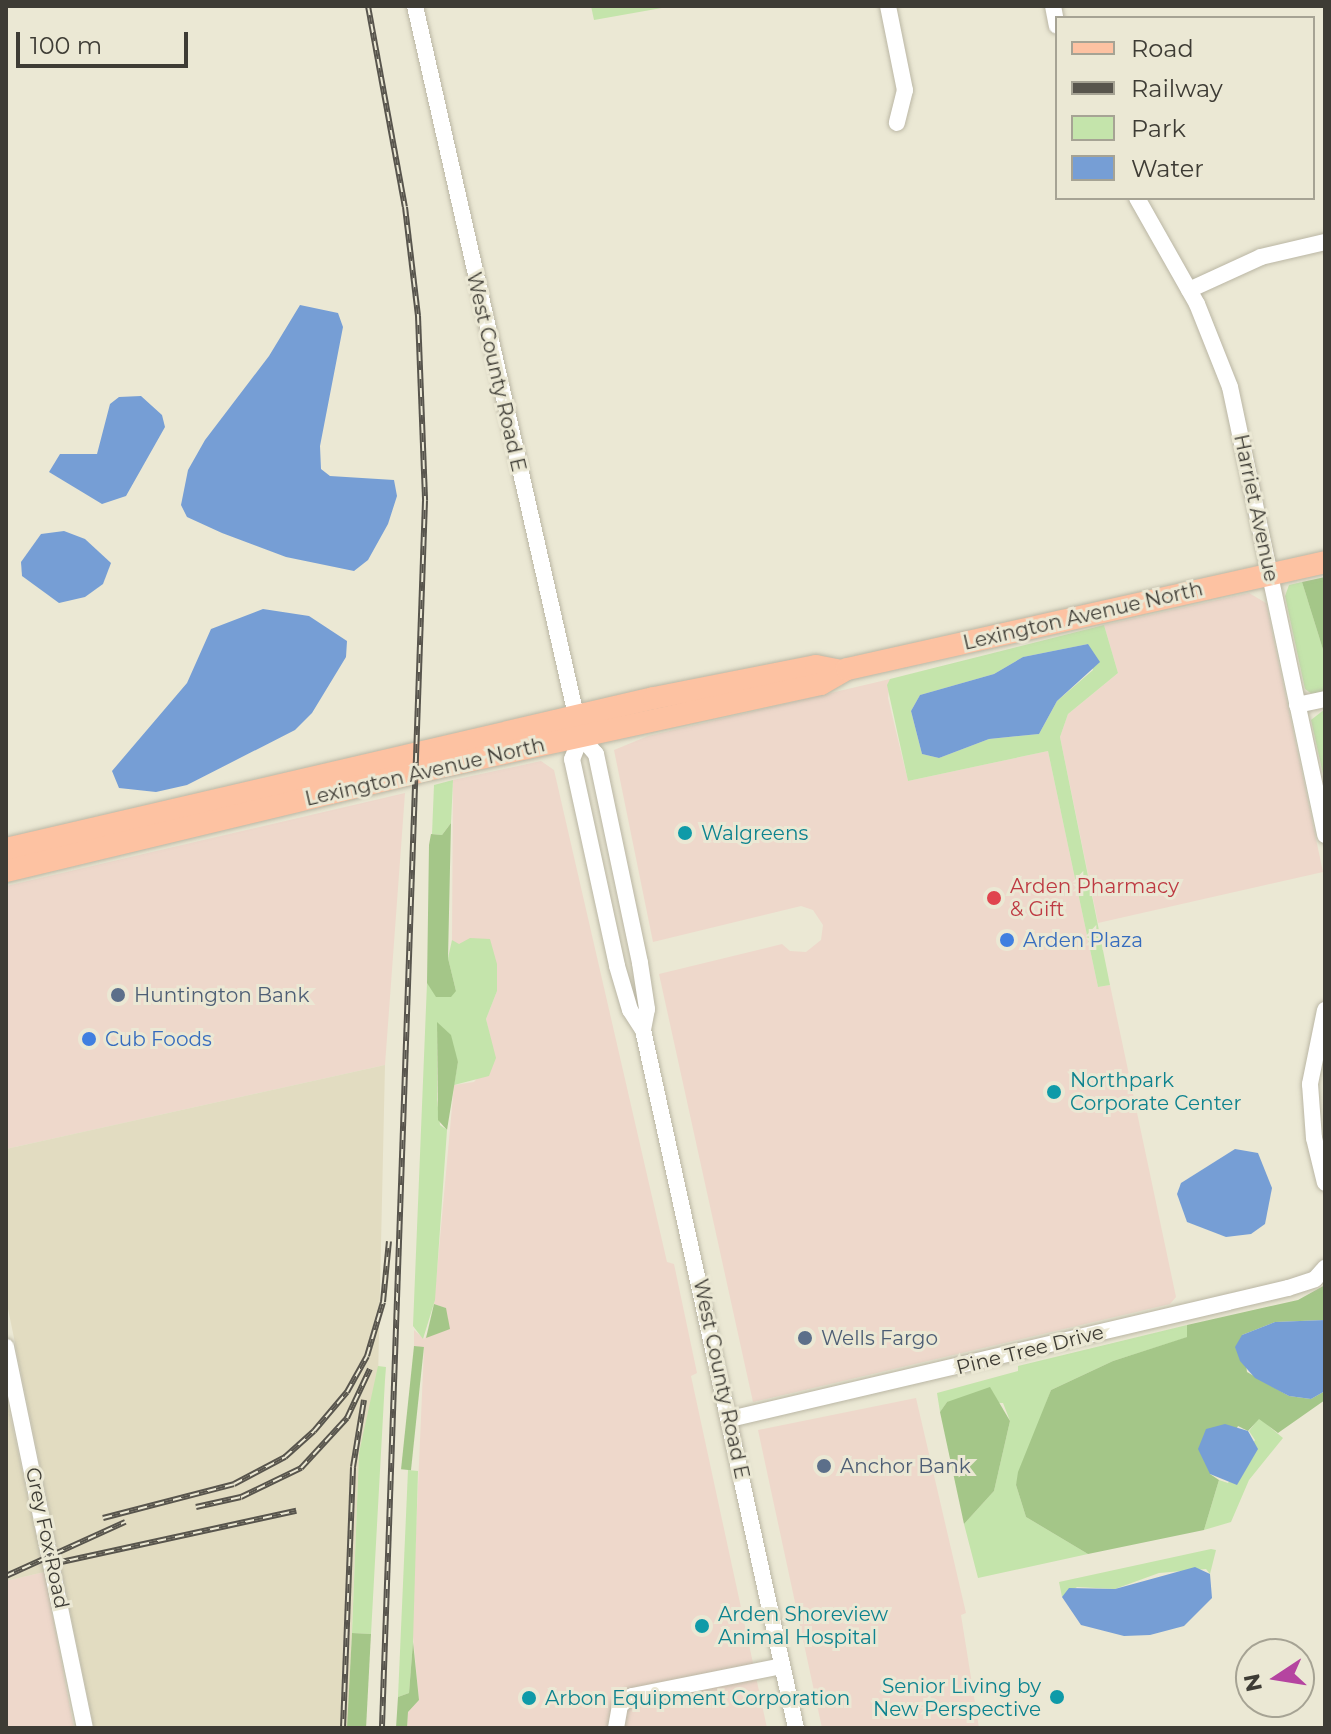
<!DOCTYPE html>
<style>
body{margin:0}
#map{position:relative;width:1331px;height:1734px;overflow:hidden;background:#ebe8d4;font-family:Montserrat,sans-serif}
div>[style]{position:absolute}
.commercial>*{inset:0;background:#eed8cb}
.built>*{inset:0;background:#e2dcc1}
.green>*{inset:0;background:#c4e4ab}
.forest>*{inset:0;background:#a4c688;transform-origin:0 0}
.water>*{inset:0;background:#769ed5}
.roads{filter:drop-shadow(0 0 2px #bab6a4) drop-shadow(0 0 2px #bab6a4)}
.minor>*{height:16px;margin:-8px;padding:0 8px;transform-origin:8px;border-radius:8px;background:#fff}
.major>*{height:22px;margin:-11px;padding:0 11px;transform-origin:11px;border-radius:11px;background:#fdc2a2}
.rail>*{height:6px;margin-top:-3px;transform-origin:0;background:repeating-linear-gradient(90deg,#ebe8d4 0 9px,#58554d 0 18px);box-sizing:border-box;border-block:2px solid #58554d}
.dots>*{width:22px;height:22px;translate:-50% -50%;box-sizing:border-box;border:4px solid #ebe8d4;border-radius:50%}
span{translate:-50% -50%;white-space:nowrap;text-align:center;line-height:1.15;-webkit-text-stroke:6px #ebe8d4;paint-order:stroke}
.street-label{font-size:20px;color:#3e3c35}
.culture-label{font-size:20px;color:#0d838f}
.left{translate:0 -50%;text-align:left}
.right{translate:-100% -50%;text-align:right}
.health-label{font-size:20px;color:#be3a42}
.shop-label{font-size:20px;color:#366cbe}
.service-label{font-size:20px;color:#4e5e75}
.frame{position:absolute;inset:0;border:8px solid #3e3c35;pointer-events:none}
.legend{position:absolute;left:1055px;top:16px;width:260px;height:184px;box-sizing:border-box;background:#ebe8d4;border:2px solid #a6a394;margin:0;padding:10px 14px;list-style:none;font-size:24px;color:#3e3c35}
.legend li{display:flex;align-items:center;gap:16px;height:40px}
.legend b{width:40px;border:2px solid #a6a394}
.north{position:absolute;left:1235px;top:1638px;width:80px;height:80px;box-sizing:border-box;background:#ebe8d4;border:2px solid #a6a394;border-radius:50%;rotate:258deg;font-size:22px;font-weight:700;line-height:32px;text-align:center;color:#3e3c35}
.north::after{content:'';display:block;margin:auto;width:28px;height:36px;background:#b544a0;clip-path:polygon(50% 0,100% 100%,50% 72%,0 100%)}
.scale{position:absolute;left:16px;top:32px;width:172px;height:36px;box-sizing:border-box;border:4px solid #3e3c35;border-top:0;padding-left:10px;font-size:24px;line-height:28px;white-space:nowrap;color:#3e3c35;-webkit-text-stroke:6px #ebe8d4;paint-order:stroke}
</style>
<div id="map">
<div class="commercial">
<div style="clip-path:polygon(1249px 593px,1266px 603px,1323px 872px,1098px 923px,1060px 737px,1068px 714px,1118px 673px,1104px 625px)"></div>
<div style="clip-path:polygon(890px 679px,888px 698px,908px 781px,1048px 751px,1098px 987px,1110px 985px,1176px 1297px,1170px 1304px,753px 1402px,659px 974px,782px 944px,790px 951px,806px 952px,821px 940px,823px 925px,813px 910px,801px 906px,653px 942px,614px 750px,648px 736px)"></div>
<div style="clip-path:polygon(541px 761px,554px 770px,667px 1262px,674px 1264px,697px 1373px,691px 1376px,767px 1728px,407px 1728px,408px 1712px,419px 1700px,412px 1626px,424px 1348px,414px 1346px,414px 1330px,424px 1339px,446px 1308px,434px 1304px,454px 1085px,474px 1082px,495px 1058px,486px 1019px,497px 991px,452px 940px,453px 780px)"></div>
<div style="clip-path:polygon(405px 793px,385px 1065px,6px 1149px,6px 886px)"></div>
<div style="clip-path:polygon(916px 1398px,966px 1613px,961px 1615px,979px 1728px,822px 1728px,758px 1430px)"></div>
<div style="clip-path:polygon(44px 1572px,74px 1728px,6px 1728px,6px 1581px)"></div>
</div>
<div class="built">
<div style="clip-path:polygon(385px 1065px,378px 1380px,359px 1453px,348px 1728px,94px 1728px,6px 1299px,6px 1149px)"></div>
<div style="clip-path:polygon(6px 1397px,44px 1572px,6px 1581px)"></div>
</div>
<div class="green">
<div style="clip-path:polygon(591px 6px,673px 6px,594px 20px)"></div>
<div style="clip-path:polygon(1302px 582px,1325px 656px,1325px 691px,1312px 694px,1305px 689px,1285px 596px,1289px 585px)"></div>
<div style="clip-path:polygon(evenodd,1104px 625px,1118px 673px,1068px 714px,1060px 737px,1110px 985px,1098px 987px,1048px 751px,908px 781px,887px 685px,890px 679px,1104px 625px,1088px 644px,1093px 670px,1057px 701px,1039px 734px,989px 739px,939px 758px,922px 754px,911px 711px,920px 695px,994px 674px,1023px 657px,1088px 644px)"></div>
<div style="clip-path:polygon(1325px 709px,1325px 783px,1311px 720px)"></div>
<div style="clip-path:polygon(453px 780px,451px 823px,442px 835px,432px 834px,434px 785px)"></div>
<div style="clip-path:polygon(470px 938px,490px 939px,497px 964px,497px 991px,486px 1019px,496px 1058px,489px 1076px,454px 1085px,458px 1062px,437px 1024px,437px 1099px,440px 1125px,447px 1130px,435px 1300px,423px 1339px,413px 1326px,427px 983px,456px 991px,448px 958px,452px 940px,459px 944px)"></div>
<div style="clip-path:polygon(1187px 1325px,1188px 1337px,1113px 1361px,1051px 1390px,1016px 1485px,1026px 1517px,1088px 1554px,978px 1578px,964px 1524px,994px 1491px,1010px 1421px,1003px 1403px,947px 1402px,940px 1412px,937px 1393px,1018px 1371px,1018px 1366px)"></div>
<div style="clip-path:polygon(378px 1366px,386px 1367px,385px 1380px,371px 1634px,352px 1633px,359px 1453px)"></div>
<div style="clip-path:polygon(1259px 1418px,1283px 1438px,1249px 1480px,1231px 1522px,1204px 1530px,1219px 1480px,1228px 1483px,1255px 1440px,1249px 1431px)"></div>
<div style="clip-path:polygon(408px 1470px,418px 1471px,413px 1642px,409px 1693px,398px 1697px)"></div>
<div style="clip-path:polygon(1211px 1549px,1216px 1550px,1210px 1574px,1206px 1569px,1159px 1573px,1115px 1589px,1077px 1587px,1062px 1597px,1059px 1582px)"></div>
</div>
<div class="forest">
<div style="clip-path:polygon(1325px 577px,1325px 656px,1302px 582px)"></div>
<div style="clip-path:polygon(451px 823px,448px 958px,456px 991px,451px 997px,436px 997px,427px 983px,429px 845px,431px 834px,442px 835px)"></div>
<div style="clip-path:polygon(437px 1022px,451px 1035px,458px 1062px,447px 1130px,438px 1120px)"></div>
<div style="clip-path:polygon(1325px 1285px,1325px 1320px,1275px 1322px,1242px 1335px,1247px 1372px,1289px 1396px,1311px 1399px,1325px 1391px,1325px 1400px,1278px 1433px,1259px 1419px,1248px 1431px,1238px 1426px,1210px 1474px,1219px 1480px,1204px 1530px,1088px 1554px,1026px 1517px,1016px 1485px,1018px 1472px,1051px 1390px,1113px 1361px,1187px 1337px,1187px 1325px,1298px 1300px)"></div>
<div style="clip-path:polygon(434px 1304px,446px 1308px,450px 1329px,426px 1338px)"></div>
<div style="left:414px;top:1346px;width:10px;height:124px;rotate:6deg"></div>
<div style="clip-path:polygon(990px 1387px,1010px 1421px,994px 1491px,964px 1524px,940px 1412px,947px 1402px)"></div>
<div style="left:352px;top:1633px;width:19px;height:95px;rotate:3deg"></div>
<div style="clip-path:polygon(413px 1642px,419px 1700px,408px 1712px,407px 1728px,396px 1728px,398px 1697px,409px 1693px)"></div>
</div>
<div class="water">
<div style="clip-path:polygon(300px 305px,338px 313px,343px 327px,320px 446px,321px 469px,330px 476px,394px 480px,397px 496px,388px 524px,368px 560px,354px 571px,286px 557px,222px 533px,187px 517px,181px 505px,188px 470px,205px 440px,269px 356px)"></div>
<div style="clip-path:polygon(141px 396px,162px 415px,165px 427px,126px 496px,102px 504px,49px 472px,60px 454px,97px 454px,110px 404px,119px 397px)"></div>
<div style="clip-path:polygon(64px 531px,85px 539px,111px 563px,103px 584px,85px 597px,59px 603px,22px 576px,21px 562px,41px 534px)"></div>
<div style="clip-path:polygon(263px 609px,309px 616px,347px 641px,346px 657px,312px 713px,295px 730px,187px 785px,156px 792px,119px 788px,112px 771px,187px 683px,211px 629px)"></div>
<div style="clip-path:polygon(1088px 644px,1100px 662px,1057px 701px,1039px 734px,989px 739px,939px 758px,922px 754px,911px 711px,920px 695px,994px 674px,1023px 657px)"></div>
<div style="clip-path:polygon(1235px 1149px,1258px 1153px,1272px 1188px,1265px 1224px,1251px 1234px,1226px 1237px,1187px 1222px,1177px 1194px,1181px 1183px)"></div>
<div style="clip-path:polygon(1325px 1320px,1325px 1391px,1311px 1399px,1289px 1396px,1255px 1378px,1240px 1361px,1235px 1347px,1242px 1335px,1275px 1322px)"></div>
<div style="clip-path:polygon(1225px 1424px,1248px 1431px,1258px 1449px,1237px 1485px,1210px 1474px,1198px 1449px,1206px 1429px)"></div>
<div style="clip-path:polygon(1195px 1567px,1210px 1574px,1212px 1598px,1184px 1626px,1150px 1635px,1124px 1636px,1081px 1625px,1062px 1597px,1069px 1588px,1115px 1589px)"></div>
</div>
<div class="roads">
<div class="minor">
<div style="left:415px;top:6px;width:750px;rotate:77.21deg"></div>
<div style="left:581px;top:737px;width:23px;rotate:49deg"></div>
<div style="left:596px;top:754px;width:214px;rotate:78.1deg"></div>
<div style="left:640px;top:963px;width:47px;rotate:81.3deg"></div>
<div style="left:647px;top:1009px;width:21px;rotate:101deg"></div>
<div style="left:888px;top:6px;width:86px;rotate:78.6deg"></div>
<div style="left:905px;top:90px;width:34px;rotate:104deg"></div>
<div style="left:1053px;top:6px;width:20px;rotate:79deg"></div>
<div style="left:1137px;top:198px;width:122px;rotate:60.5deg"></div>
<div style="left:1197px;top:304px;width:89px;rotate:68.3deg"></div>
<div style="left:1230px;top:387px;width:458px;rotate:78deg"></div>
<div style="left:1189px;top:290px;width:79px;rotate:-24.6deg"></div>
<div style="left:1261px;top:257px;width:66px;rotate:-13.2deg"></div>
<div style="left:1297px;top:705px;width:29px;rotate:-12deg"></div>
<div style="left:581px;top:737px;width:24px;rotate:112deg"></div>
<div style="left:572px;top:759px;width:212px;rotate:77.7deg"></div>
<div style="left:617px;top:966px;width:46px;rotate:73.5deg"></div>
<div style="left:630px;top:1010px;width:24px;rotate:57deg"></div>
<div style="left:643px;top:1030px;width:715px;rotate:77.64deg"></div>
<div style="left:1325px;top:1010px;width:76px;rotate:101.5deg"></div>
<div style="left:1310px;top:1084px;width:54px;rotate:85.8deg"></div>
<div style="left:1314px;top:1138px;width:46px;rotate:76.3deg"></div>
<div style="left:6px;top:1347px;width:389px;rotate:78.3deg"></div>
<div style="left:730px;top:1419px;width:573px;rotate:-13.21deg"></div>
<div style="left:1288px;top:1288px;width:28px;rotate:-18deg"></div>
<div style="left:1315px;top:1279px;width:15px;rotate:-48deg"></div>
<div style="left:616px;top:1728px;width:23px;rotate:-80deg"></div>
<div style="left:620px;top:1705px;width:15px;rotate:-37deg"></div>
<div style="left:632px;top:1696px;width:153px;rotate:-11.3deg"></div>
</div>
<div class="major">
<div style="left:6px;top:849px;width:665px;rotate:-13.12deg"></div>
<div style="left:654px;top:698px;width:165px;rotate:-11.2deg"></div>
<div style="left:816px;top:666px;width:25px;rotate:11deg"></div>
<div style="left:6px;top:871px;width:423px;rotate:-13.5deg"></div>
<div style="left:417px;top:772px;width:413px;rotate:-12.3deg"></div>
<div style="left:821px;top:684px;width:30px;rotate:-30deg"></div>
<div style="left:847px;top:669px;width:490px;rotate:-12.6deg"></div>
</div>
</div>
<div class="rail">
<div style="left:368px;top:6px;width:204px;rotate:79.6deg"></div>
<div style="left:405px;top:207px;width:110px;rotate:83.2deg"></div>
<div style="left:418px;top:316px;width:185px;rotate:87.8deg"></div>
<div style="left:425px;top:501px;width:1228px;rotate:92.01deg"></div>
<div style="left:196px;top:1507px;width:46px;rotate:-12.5deg"></div>
<div style="left:241px;top:1497px;width:67px;rotate:-25.8deg"></div>
<div style="left:301px;top:1468px;width:68px;rotate:-47.4deg"></div>
<div style="left:347px;top:1418px;width:54px;rotate:-64.9deg"></div>
<div style="left:103px;top:1518px;width:135px;rotate:-14.5deg"></div>
<div style="left:234px;top:1484px;width:58px;rotate:-27.9deg"></div>
<div style="left:285px;top:1457px;width:39px;rotate:-42deg"></div>
<div style="left:314px;top:1431px;width:51px;rotate:-49.8deg"></div>
<div style="left:347px;top:1392px;width:41px;rotate:-60.9deg"></div>
<div style="left:367px;top:1356px;width:56px;rotate:-73.5deg"></div>
<div style="left:383px;top:1302px;width:61px;rotate:-84.4deg"></div>
<div style="left:52px;top:1564px;width:250px;rotate:-12.3deg"></div>
<div style="left:6px;top:1576px;width:131px;rotate:-24.4deg"></div>
<div style="left:343px;top:1728px;width:261px;rotate:-87.8deg"></div>
<div style="left:353px;top:1467px;width:68px;rotate:-80.7deg"></div>
</div>
<div class="dots">
<div style="left:685px;top:833px;background:#0f9aa8"></div>
<div style="left:994px;top:898px;background:#e0444e"></div>
<div style="left:1007px;top:940px;background:#3f7fe0"></div>
<div style="left:118px;top:995px;background:#5c6f8a"></div>
<div style="left:89px;top:1039px;background:#3f7fe0"></div>
<div style="left:1054px;top:1092px;background:#0f9aa8"></div>
<div style="left:805px;top:1338px;background:#5c6f8a"></div>
<div style="left:824px;top:1466px;background:#5c6f8a"></div>
<div style="left:702px;top:1626px;background:#0f9aa8"></div>
<div style="left:1057px;top:1697px;background:#0f9aa8"></div>
<div style="left:529px;top:1698px;background:#0f9aa8"></div>
</div>
<div class="street-label">
<span style="left:496px;top:372px;rotate:77deg">West County Road E</span>
<span style="left:1256px;top:508px;rotate:78deg">Harriet Avenue</span>
<span style="left:1083px;top:616px;rotate:-13deg">Lexington Avenue North</span>
<span style="left:425px;top:772px;rotate:-13deg">Lexington Avenue North</span>
<span style="left:1030px;top:1350px;rotate:-14deg">Pine Tree Drive</span>
<span style="left:721px;top:1379px;rotate:78deg">West County Road E</span>
<span style="left:47px;top:1538px;rotate:78deg">Grey Fox Road</span>
</div>
<div class="culture-label">
<span class="left" style="left:701px;top:833px">Walgreens</span>
<span class="left" style="left:1070px;top:1092px">Northpark<br>Corporate Center</span>
<span class="left" style="left:718px;top:1626px">Arden Shoreview<br>Animal Hospital</span>
<span class="right" style="left:1041px;top:1698px">Senior Living by<br>New Perspective</span>
<span class="left" style="left:545px;top:1698px">Arbon Equipment Corporation</span>
</div>
<div class="health-label">
<span class="left" style="left:1010px;top:898px">Arden Pharmacy<br>&amp; Gift</span>
</div>
<div class="shop-label">
<span class="left" style="left:1023px;top:940px">Arden Plaza</span>
<span class="left" style="left:105px;top:1039px">Cub Foods</span>
</div>
<div class="service-label">
<span class="left" style="left:134px;top:995px">Huntington Bank</span>
<span class="left" style="left:821px;top:1338px">Wells Fargo</span>
<span class="left" style="left:840px;top:1466px">Anchor Bank</span>
</div>
<div class="frame"></div>
<ul class="legend">
<li><b style="height:10px;background:#fdc2a2"></b>Road</li>
<li><b style="height:10px;background:#58554d"></b>Railway</li>
<li><b style="height:22px;background:#c4e4ab"></b>Park</li>
<li><b style="height:22px;background:#769ed5"></b>Water</li>
</ul>
<div class="north">N</div>
<div class="scale">100 m</div>
</div>
